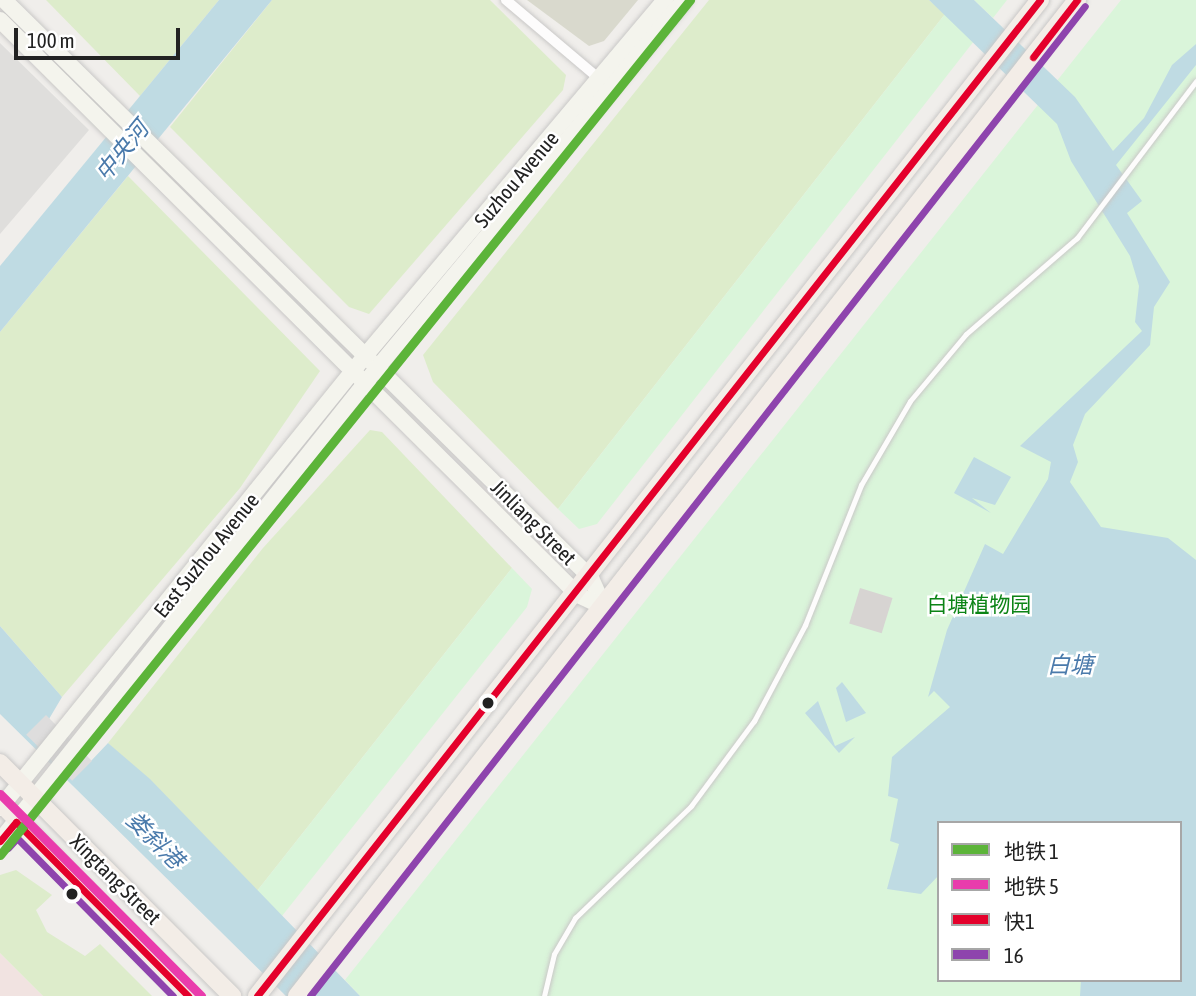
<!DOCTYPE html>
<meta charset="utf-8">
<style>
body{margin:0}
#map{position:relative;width:1196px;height:996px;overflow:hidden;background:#f0eeeb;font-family:"Asap Condensed","Noto Sans SC",sans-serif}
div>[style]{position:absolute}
.residential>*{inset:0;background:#dfdedc}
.commercial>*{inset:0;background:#f1e3e1}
.construction>*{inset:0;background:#d9d9cd}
.grass>*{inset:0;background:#ddeccb}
.park>*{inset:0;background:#daf5da}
.water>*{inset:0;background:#bfdbe3}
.pier>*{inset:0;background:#dedddd;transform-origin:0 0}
.building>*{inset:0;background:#d7d4d2;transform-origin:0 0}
.roads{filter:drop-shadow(0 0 2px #c9c8c7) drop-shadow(0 0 2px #c9c8c7)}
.service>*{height:5px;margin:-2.5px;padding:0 2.5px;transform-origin:2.5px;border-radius:2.5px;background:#fdfcfc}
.minor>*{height:10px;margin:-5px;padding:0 5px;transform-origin:5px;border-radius:5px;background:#fdfcfc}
.secondary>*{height:16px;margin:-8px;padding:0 8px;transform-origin:8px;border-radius:8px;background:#f4f4ed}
.primary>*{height:18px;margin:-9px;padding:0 9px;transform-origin:9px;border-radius:9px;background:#f3ede7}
.bus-1>*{height:7px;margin:-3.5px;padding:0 3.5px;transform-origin:3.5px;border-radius:3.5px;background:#e4002b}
.bus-2>*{height:7px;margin:-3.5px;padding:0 3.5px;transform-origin:3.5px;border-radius:3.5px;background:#8e44ad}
.metro-1>*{height:9px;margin:-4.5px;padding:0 4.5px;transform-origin:4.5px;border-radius:4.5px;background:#5cb439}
.metro-2>*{height:9px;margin:-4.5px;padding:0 4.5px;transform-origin:4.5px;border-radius:4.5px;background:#e93cac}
.dots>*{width:19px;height:19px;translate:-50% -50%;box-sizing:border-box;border:4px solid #fff;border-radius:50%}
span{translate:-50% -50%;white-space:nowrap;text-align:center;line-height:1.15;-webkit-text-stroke:5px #fff;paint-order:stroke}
.street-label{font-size:21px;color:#222}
.park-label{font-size:21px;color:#0c8416}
.water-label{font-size:23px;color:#4a7aab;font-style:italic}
.legend{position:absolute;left:937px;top:821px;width:245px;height:161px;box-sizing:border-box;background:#fff;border:2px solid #a7a7a7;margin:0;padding:9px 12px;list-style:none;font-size:21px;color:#222}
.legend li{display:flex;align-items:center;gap:14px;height:35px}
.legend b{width:35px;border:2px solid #a7a7a7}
.scale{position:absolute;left:14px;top:28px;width:166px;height:32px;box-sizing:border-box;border:4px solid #222;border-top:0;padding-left:9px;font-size:21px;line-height:24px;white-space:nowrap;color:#222;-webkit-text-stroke:5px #fff;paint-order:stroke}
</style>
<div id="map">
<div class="residential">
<div style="clip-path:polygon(0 43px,89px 130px,0 234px)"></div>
</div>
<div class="commercial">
<div style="clip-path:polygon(0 953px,43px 996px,0 996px)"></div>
</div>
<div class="construction">
<div style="clip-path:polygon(527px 0,638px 0,604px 41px,589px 46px)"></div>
</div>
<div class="grass">
<div style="clip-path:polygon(46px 0,219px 0,140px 96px)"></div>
<div style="clip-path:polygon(272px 0,490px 0,566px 75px,563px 90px,369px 314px,349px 307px,170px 127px)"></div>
<div style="clip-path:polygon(709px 0,929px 0,945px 14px,558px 509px,433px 382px,423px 355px)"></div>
<div style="clip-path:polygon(128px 176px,320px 371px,240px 488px,62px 697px,0 626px,0 332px)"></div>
<div style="clip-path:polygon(370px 430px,382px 432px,512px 568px,257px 891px,108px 743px,263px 548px)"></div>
<div style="clip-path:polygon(16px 870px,52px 895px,36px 910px,47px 932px,85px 956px,100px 944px,152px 996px,43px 996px,0 953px,0 875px)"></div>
</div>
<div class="park">
<div style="clip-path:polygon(974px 0,1007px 0,993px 18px)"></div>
<div style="clip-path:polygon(evenodd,1121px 0,1196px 0,1196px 996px,360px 996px,345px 980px,1121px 0,939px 823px,1180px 823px,1180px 980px,939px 980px,939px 823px)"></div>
<div style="clip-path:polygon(945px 14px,974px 41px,597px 524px,579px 529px,558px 509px)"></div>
<div style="clip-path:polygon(512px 568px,532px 589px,527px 607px,282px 916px,257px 891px)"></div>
</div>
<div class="water">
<div style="clip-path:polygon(219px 0,272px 0,0 332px,0 266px)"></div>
<div style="clip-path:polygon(929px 0,974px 0,1075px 97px,1113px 151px,1144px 118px,1172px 65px,1196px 44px,1196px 65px,1116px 165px,1142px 201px,1127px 213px,1170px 282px,1154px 307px,1150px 345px,1085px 414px,1073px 445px,1078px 462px,1070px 482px,1101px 527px,1168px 538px,1196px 560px,1196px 996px,1080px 996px,1081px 980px,1180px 980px,1180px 823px,939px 823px,939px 875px,921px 894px,887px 889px,899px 844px,890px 841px,898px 799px,888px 796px,892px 757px,950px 707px,934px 691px,928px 697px,947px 630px,985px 544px,1003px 554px,1048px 479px,1051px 462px,1020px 446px,1142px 331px,1135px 322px,1139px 286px,1130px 256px,1071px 161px,1057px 124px)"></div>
<div style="clip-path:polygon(974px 457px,1011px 477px,995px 505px,972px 498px,991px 513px,954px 493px)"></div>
<div style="clip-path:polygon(0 626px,62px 697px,49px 719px,91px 761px,108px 743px,150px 779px,360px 996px,286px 996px,0 714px)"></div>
<div style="clip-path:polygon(842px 682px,866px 713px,846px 722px,836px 688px)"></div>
<div style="clip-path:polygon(818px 701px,835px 746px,855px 737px,839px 753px,805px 713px)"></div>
</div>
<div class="pier">
<div style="left:46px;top:715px;width:65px;height:28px;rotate:45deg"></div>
</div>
<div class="building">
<div style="left:860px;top:588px;width:34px;height:37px;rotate:17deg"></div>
</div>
<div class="roads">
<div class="service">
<div style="left:544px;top:996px;width:43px;rotate:-76.6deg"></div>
<div style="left:554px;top:954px;width:42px;rotate:-59.7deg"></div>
<div style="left:575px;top:918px;width:161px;rotate:-44deg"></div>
<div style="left:691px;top:806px;width:106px;rotate:-53.5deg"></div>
<div style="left:754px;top:721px;width:109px;rotate:-62deg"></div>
<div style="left:805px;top:625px;width:151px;rotate:-68.2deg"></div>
<div style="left:861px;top:485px;width:97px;rotate:-59.7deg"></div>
<div style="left:910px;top:401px;width:87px;rotate:-50.1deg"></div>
<div style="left:966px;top:334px;width:147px;rotate:-40.9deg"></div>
<div style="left:1077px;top:238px;width:197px;rotate:-52.8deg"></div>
</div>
<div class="minor">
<div style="left:506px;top:0;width:127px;rotate:40.2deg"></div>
</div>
<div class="secondary">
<div style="left:4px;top:0;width:824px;rotate:44.56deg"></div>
<div style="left:591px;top:578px;width:32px;rotate:66deg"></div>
<div style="left:0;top:20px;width:815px;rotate:44.85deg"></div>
<div style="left:578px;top:595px;width:29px;rotate:25deg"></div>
<div style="left:0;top:808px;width:581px;rotate:-51.08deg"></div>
<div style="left:365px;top:356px;width:466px;rotate:-49.9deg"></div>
<div style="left:0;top:841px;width:606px;rotate:-51.43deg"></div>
<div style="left:378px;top:367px;width:478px;rotate:-50.2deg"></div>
</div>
<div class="primary">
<div style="left:0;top:763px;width:329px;rotate:45.1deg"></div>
<div style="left:0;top:802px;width:270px;rotate:45.9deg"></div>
<div style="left:257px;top:996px;width:1267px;rotate:-51.83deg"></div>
<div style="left:297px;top:996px;width:1265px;rotate:-51.93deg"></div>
</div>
</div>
<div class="bus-1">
<div style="left:1033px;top:57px;width:72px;rotate:-52.3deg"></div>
<div style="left:0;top:841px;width:25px;rotate:-50deg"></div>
<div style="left:16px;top:822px;width:245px;rotate:45.3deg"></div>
<div style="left:257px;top:996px;width:1267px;rotate:-51.83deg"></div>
</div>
<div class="bus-2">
<div style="left:8px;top:848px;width:13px;rotate:-48deg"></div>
<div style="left:17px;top:838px;width:222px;rotate:45.4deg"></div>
<div style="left:310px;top:996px;width:1257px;rotate:-51.95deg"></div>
</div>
<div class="metro-1">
<div style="left:0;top:855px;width:1099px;rotate:-51.1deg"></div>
</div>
<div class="metro-2">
<div style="left:0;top:794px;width:285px;rotate:45.1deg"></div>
</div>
<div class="dots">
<div style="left:488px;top:703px;background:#222"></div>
<div style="left:72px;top:894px;background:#222"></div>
</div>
<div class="street-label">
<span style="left:516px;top:179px;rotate:-50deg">Suzhou Avenue</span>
<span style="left:534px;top:522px;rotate:45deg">Jinliang Street</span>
<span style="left:206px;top:555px;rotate:-51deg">East Suzhou Avenue</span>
<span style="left:116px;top:879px;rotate:45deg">Xingtang Street</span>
</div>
<div class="park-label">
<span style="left:979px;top:604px">白塘植物园</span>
</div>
<div class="water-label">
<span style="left:122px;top:151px;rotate:-51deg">中央河</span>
<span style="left:1070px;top:665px">白塘</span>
<span style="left:155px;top:840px;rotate:45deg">娄斜港</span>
</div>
<ul class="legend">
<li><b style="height:9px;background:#5cb439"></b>地铁 1</li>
<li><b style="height:9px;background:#e93cac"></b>地铁 5</li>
<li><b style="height:9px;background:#e4002b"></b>快1</li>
<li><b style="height:9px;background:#8e44ad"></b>16</li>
</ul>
<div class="scale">100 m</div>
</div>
